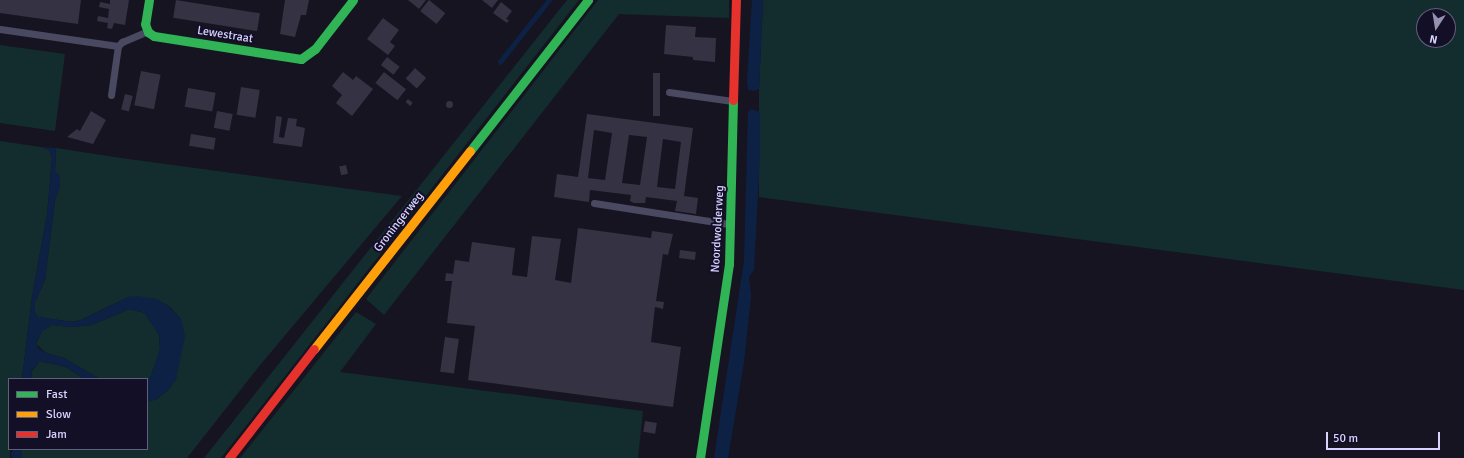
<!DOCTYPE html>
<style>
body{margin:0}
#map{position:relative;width:1464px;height:458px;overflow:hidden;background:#161421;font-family:Signika,sans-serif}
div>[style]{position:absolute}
.green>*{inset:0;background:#132c2d}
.water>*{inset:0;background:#0d2144}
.round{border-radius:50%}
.stream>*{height:4.5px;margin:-2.25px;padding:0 2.25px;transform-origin:2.25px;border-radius:2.25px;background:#0d2144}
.building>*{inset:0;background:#343243;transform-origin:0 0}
.lane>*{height:7px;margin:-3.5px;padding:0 3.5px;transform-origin:3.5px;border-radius:3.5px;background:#4a4962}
.fast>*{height:9px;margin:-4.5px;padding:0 4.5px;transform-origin:4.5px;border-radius:4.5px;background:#30b455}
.slow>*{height:9px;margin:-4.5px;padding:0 4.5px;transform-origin:4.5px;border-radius:4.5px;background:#ff9f0a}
.jam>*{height:9px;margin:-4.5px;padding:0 4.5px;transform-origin:4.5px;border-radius:4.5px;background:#e5322d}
span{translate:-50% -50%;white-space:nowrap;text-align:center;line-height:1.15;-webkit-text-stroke:4px #130f26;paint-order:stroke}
.street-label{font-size:12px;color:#d9d4ff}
.legend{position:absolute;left:8px;top:378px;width:140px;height:72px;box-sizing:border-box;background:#130f26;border:1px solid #625e7d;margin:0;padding:5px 7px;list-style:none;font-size:12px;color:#d9d4ff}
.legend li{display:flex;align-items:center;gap:8px;height:20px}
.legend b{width:20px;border:1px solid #625e7d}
.north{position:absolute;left:1416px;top:8px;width:40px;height:40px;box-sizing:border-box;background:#130f26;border:1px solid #625e7d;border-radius:50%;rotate:192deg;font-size:11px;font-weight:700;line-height:16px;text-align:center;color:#d9d4ff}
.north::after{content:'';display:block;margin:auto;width:14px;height:18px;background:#9591b1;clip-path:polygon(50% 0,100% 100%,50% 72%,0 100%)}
.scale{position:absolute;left:1326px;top:432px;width:114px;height:18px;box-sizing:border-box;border:2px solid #d9d4ff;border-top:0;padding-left:5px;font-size:12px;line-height:14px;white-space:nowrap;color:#d9d4ff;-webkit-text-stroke:3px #130f26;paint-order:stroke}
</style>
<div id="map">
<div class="green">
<div style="clip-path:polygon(567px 0,579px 0,221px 458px,204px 458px)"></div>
<div style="clip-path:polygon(598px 0,729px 0,729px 18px,619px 14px,384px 315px,366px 299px)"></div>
<div style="clip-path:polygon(evenodd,763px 0,1464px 0,1464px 290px,759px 197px,759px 89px,763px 0,1424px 16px,1448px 16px,1448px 40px,1424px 40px,1424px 16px)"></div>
<div style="clip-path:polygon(0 45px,65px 54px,55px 131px,0 123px)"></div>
<div style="clip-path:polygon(0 141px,41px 147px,49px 150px,52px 157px,47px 215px,32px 297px,22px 379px,9px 379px,10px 458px,0 458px)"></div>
<div style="clip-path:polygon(56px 148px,121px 158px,402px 196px,261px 364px,187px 458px,21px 458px,21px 449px,147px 449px,147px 402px,157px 399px,168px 390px,176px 379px,181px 319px,170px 307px,156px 299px,128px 297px,81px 320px,72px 322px,38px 317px,35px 312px,35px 302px,45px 280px,55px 200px,60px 185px,55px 171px)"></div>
<div style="clip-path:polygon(129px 309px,145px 313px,159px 335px,160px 350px,150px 378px,147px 380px,100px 379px,64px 358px,46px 353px,36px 344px,42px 331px,52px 325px,71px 327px,92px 325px)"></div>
<div style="clip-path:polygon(356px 312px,376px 324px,340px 372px,643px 411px,638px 458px,240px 458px)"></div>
<div style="clip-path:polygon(40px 361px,66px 367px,84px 379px,31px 379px,32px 371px)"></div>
</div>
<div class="water">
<div style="clip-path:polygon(752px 0,763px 0,759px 89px,755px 91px,748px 90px,747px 81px)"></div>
<div style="clip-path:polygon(751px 109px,760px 112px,760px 156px,754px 270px,749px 277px,751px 296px,744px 362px,728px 458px,714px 458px,744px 261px,748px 112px)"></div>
<div style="clip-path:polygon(41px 147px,56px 148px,55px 171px,60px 177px,60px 185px,55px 200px,45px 280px,35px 302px,35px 312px,38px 317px,73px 322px,81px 320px,128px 297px,137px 296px,156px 299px,169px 307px,181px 319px,185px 336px,176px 379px,168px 390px,157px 399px,147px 402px,147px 380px,150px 378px,160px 350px,159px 335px,145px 313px,129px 309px,92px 325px,71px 327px,52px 325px,42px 331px,36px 343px,38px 348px,46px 353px,64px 358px,100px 379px,84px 379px,66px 367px,40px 361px,32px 370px,31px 379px,22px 379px,32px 297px,47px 215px,52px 157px,49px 150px)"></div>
<div class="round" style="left:10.5px;top:448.5px;width:11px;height:11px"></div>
</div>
<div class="stream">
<div style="left:500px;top:62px;width:79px;rotate:-51.7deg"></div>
</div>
<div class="building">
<div style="clip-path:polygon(0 0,81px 0,78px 24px,0 13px)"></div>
<div style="clip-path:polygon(110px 0,129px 0,125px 25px,114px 23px,112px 29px,107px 28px,108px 23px,97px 21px,98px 16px,108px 18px,109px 9px,99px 7px,100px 2px,110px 4px)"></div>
<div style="left:176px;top:0;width:85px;height:18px;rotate:9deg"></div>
<div style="clip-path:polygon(285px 0,309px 0,306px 15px,301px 15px,295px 37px,280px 34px)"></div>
<div style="clip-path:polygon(408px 0,426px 0,419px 9px)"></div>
<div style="left:429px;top:0;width:21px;height:14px;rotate:39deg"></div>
<div style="clip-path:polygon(482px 0,498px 0,492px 8px)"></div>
<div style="clip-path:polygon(501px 2px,512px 11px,506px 19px,509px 20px,507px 23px,493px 13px)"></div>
<div style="clip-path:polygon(383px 18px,399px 30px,390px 42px,395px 46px,388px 55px,367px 39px)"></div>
<div style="clip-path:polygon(666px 25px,696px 27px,695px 37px,716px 38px,715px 62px,693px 60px,693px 57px,664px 54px)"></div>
<div style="left:387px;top:57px;width:16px;height:10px;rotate:38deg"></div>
<div style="left:415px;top:68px;width:15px;height:14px;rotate:42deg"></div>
<div style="left:141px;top:71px;width:20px;height:35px;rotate:11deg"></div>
<div style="clip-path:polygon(343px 72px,353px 80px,356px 76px,373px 89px,352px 116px,336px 103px,342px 95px,332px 86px)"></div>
<div style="left:384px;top:72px;width:28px;height:14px;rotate:38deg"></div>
<div style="left:653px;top:73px;width:7px;height:43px"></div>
<div style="left:241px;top:87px;width:19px;height:28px;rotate:9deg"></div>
<div style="left:188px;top:88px;width:28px;height:19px;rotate:10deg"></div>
<div style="left:125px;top:94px;width:8px;height:16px;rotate:14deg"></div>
<div style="left:408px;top:99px;width:6px;height:4px;rotate:39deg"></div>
<div class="round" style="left:445.5px;top:100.5px;width:7px;height:7px"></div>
<div style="clip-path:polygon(91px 111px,106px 120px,93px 144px,67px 137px,77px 129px,80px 131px)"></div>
<div style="left:217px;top:111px;width:16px;height:17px;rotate:11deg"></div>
<div style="clip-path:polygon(evenodd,587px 114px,693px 128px,684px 196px,698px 198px,696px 214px,675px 211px,677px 201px,646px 197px,645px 203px,634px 203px,630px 201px,631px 195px,590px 190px,589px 202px,554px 197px,557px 174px,578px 177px,587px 114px,594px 130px,612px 133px,605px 180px,588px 178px,594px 130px,587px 114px,629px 135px,647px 137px,640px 185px,622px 183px,629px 135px,587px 114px,663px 139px,681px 142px,675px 189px,657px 187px,663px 139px)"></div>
<div style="clip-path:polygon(276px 116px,282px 117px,279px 137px,284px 138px,288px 118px,297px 119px,296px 126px,305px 128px,302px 147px,273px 143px)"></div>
<div style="left:191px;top:134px;width:25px;height:12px;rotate:9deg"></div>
<div style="left:346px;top:165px;width:9px;height:7px;rotate:77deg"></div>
<div style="clip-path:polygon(578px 228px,651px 238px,652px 231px,673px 234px,668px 255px,663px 254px,656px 301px,664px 302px,663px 309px,655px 307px,651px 342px,681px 347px,673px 407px,468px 380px,475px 326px,447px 323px,452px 281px,445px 281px,446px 273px,453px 274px,455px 260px,469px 262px,472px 242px,515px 248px,512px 275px,527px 277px,532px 236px,561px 239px,555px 280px,571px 283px)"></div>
<div style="left:680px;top:250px;width:16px;height:8px;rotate:7deg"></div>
<div style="left:445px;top:337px;width:14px;height:35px;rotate:8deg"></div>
<div style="left:645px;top:421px;width:12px;height:11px;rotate:9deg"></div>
</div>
<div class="lane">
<div style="left:0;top:29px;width:119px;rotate:8.2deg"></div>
<div style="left:669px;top:92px;width:64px;rotate:8.1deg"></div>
<div style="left:111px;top:95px;width:49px;rotate:-81.9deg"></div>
<div style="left:118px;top:46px;width:6px;rotate:-45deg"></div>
<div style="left:122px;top:42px;width:25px;rotate:-23deg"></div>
<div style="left:594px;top:203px;width:136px;rotate:8.9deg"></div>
</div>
<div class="fast">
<div style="left:149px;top:0;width:24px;rotate:99deg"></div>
<div style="left:145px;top:24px;width:9px;rotate:69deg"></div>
<div style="left:148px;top:32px;width:7px;rotate:34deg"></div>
<div style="left:154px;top:36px;width:149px;rotate:8.9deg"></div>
<div style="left:301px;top:59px;width:17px;rotate:-36deg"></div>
<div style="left:315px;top:49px;width:62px;rotate:-52.2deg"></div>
<div style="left:470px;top:151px;width:192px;rotate:-52deg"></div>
<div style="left:700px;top:458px;width:196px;rotate:-81.5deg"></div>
<div style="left:729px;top:264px;width:164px;rotate:-88.6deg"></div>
</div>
<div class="slow">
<div style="left:314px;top:349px;width:252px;rotate:-51.8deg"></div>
</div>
<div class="jam">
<div style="left:733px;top:100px;width:100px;rotate:-88.3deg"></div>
<div style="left:229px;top:458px;width:138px;rotate:-52.1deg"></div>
</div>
<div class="street-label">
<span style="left:225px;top:35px;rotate:9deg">Lewestraat</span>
<span style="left:399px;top:222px;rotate:-52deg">Groningerweg</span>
<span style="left:718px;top:229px;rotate:-87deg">Noordwolderweg</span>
</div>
<ul class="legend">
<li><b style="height:5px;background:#30b455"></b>Fast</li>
<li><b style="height:5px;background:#ff9f0a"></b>Slow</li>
<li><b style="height:5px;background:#e5322d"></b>Jam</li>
</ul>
<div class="north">N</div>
<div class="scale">50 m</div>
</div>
